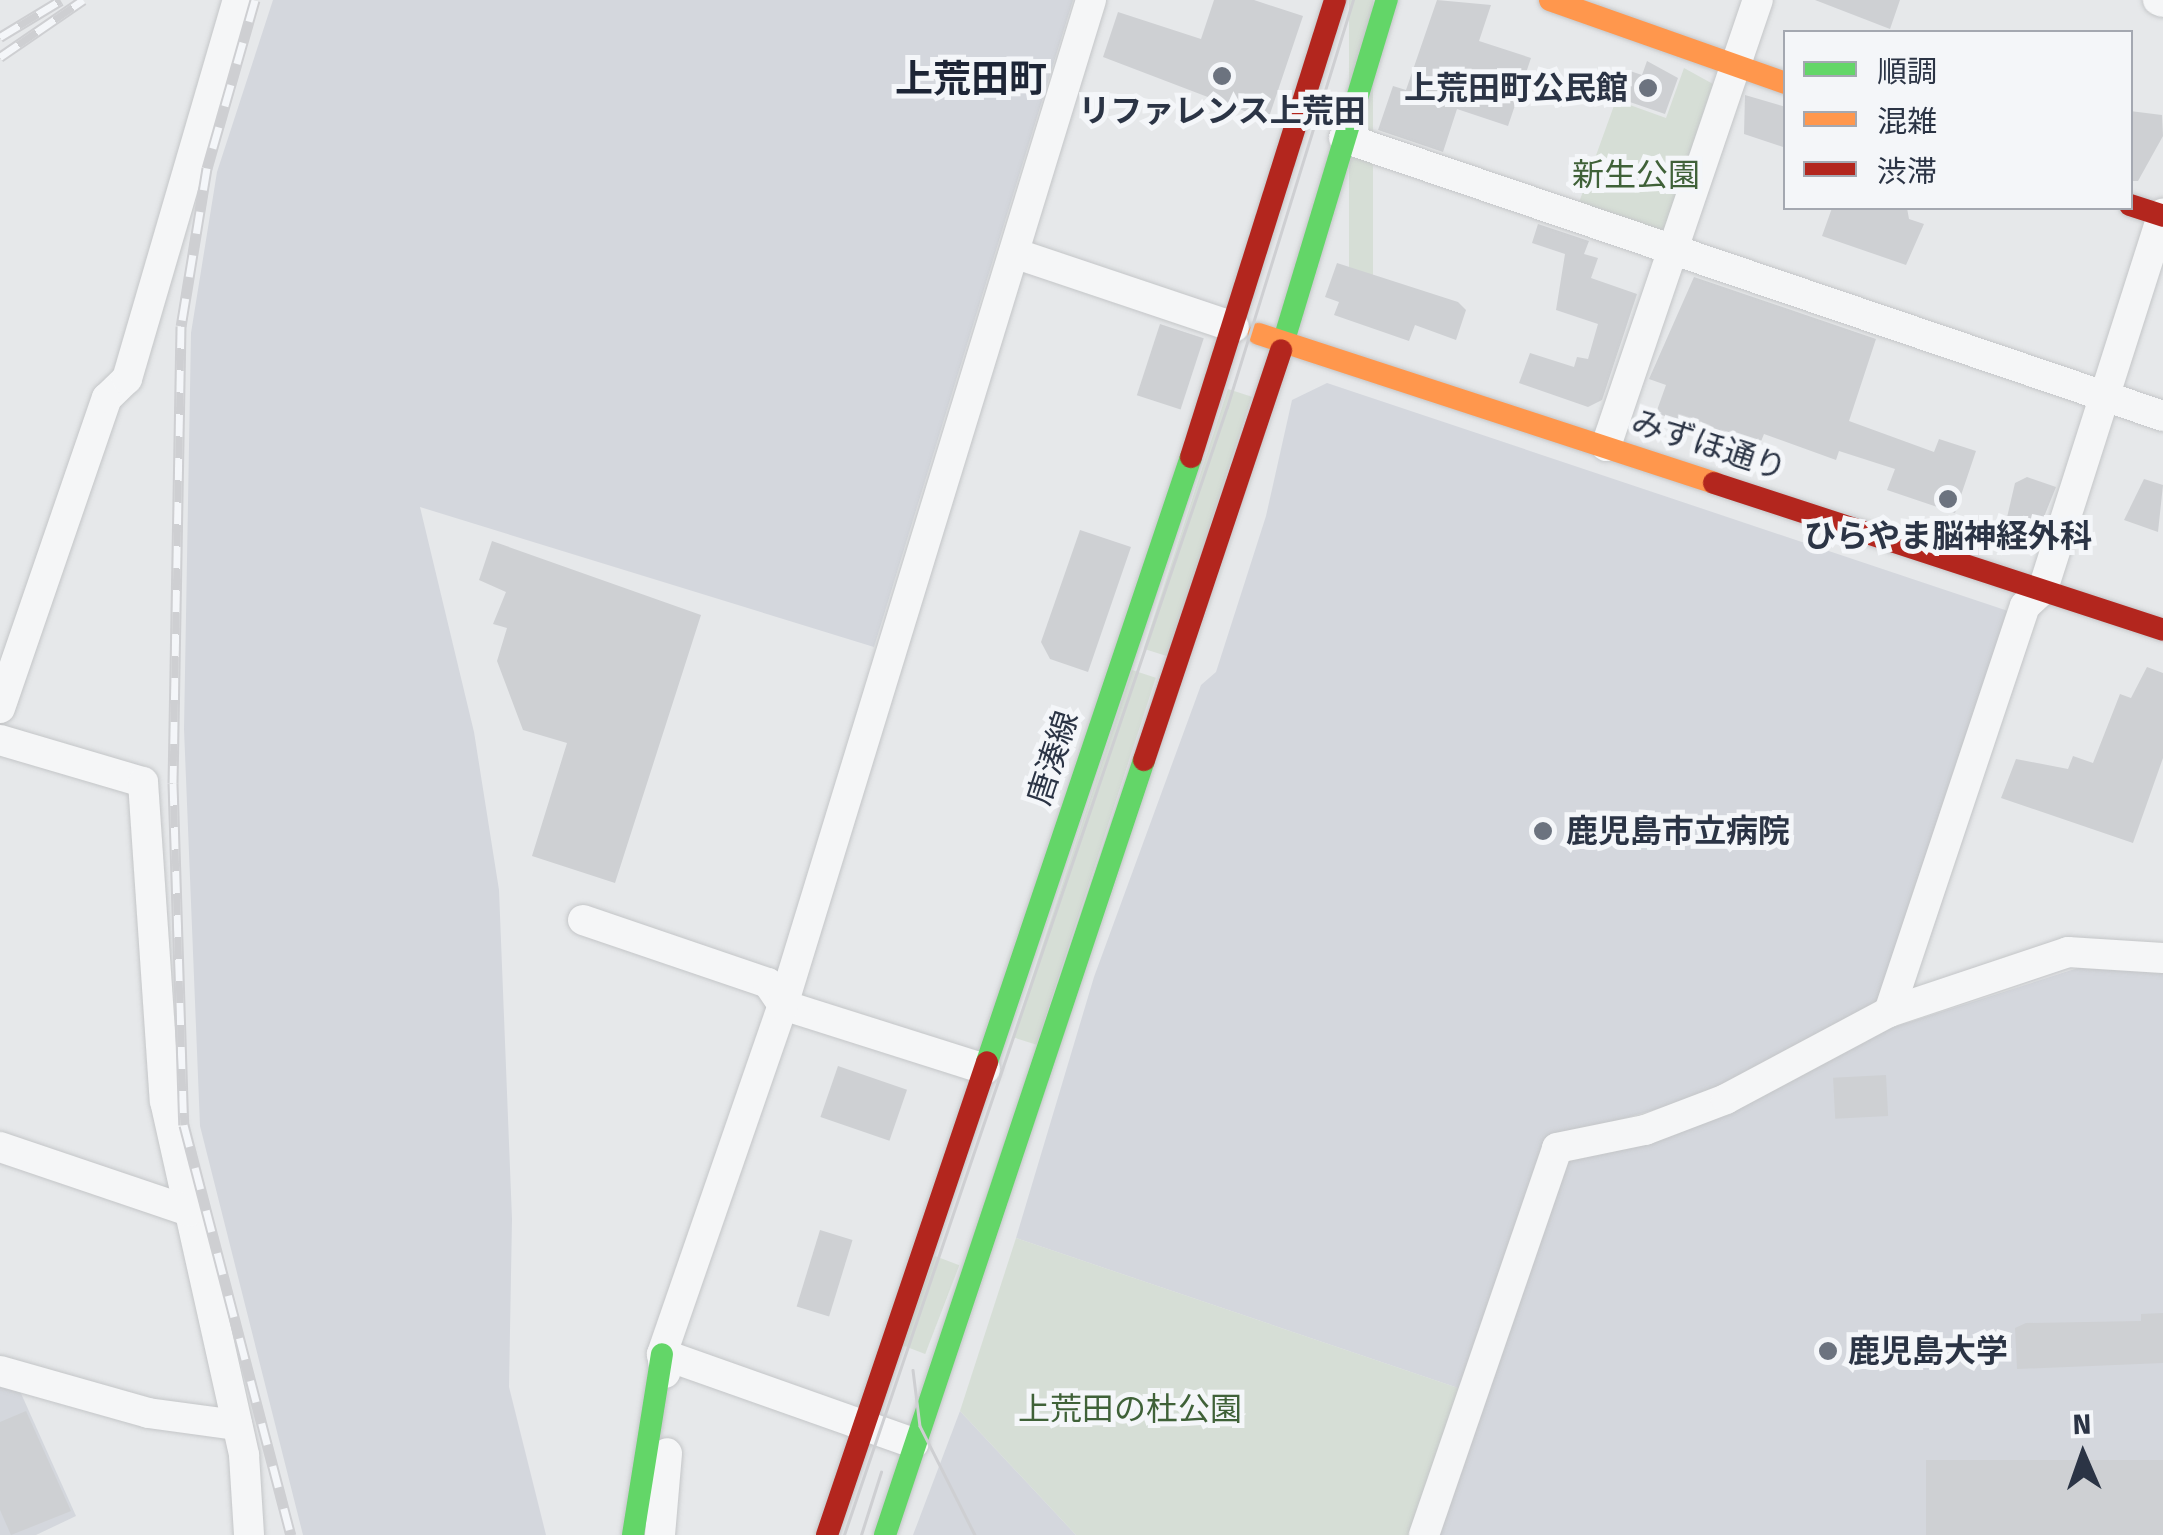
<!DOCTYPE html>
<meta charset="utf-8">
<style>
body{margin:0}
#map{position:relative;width:2163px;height:1535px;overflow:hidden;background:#e6e8ea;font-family:"Fira Sans","Noto Sans JP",sans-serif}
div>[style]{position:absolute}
.built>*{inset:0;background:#d4d7dd}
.green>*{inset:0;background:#d6ded6;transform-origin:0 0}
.building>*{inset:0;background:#ced0d3;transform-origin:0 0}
.roads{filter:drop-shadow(0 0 2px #c4c6c8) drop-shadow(0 0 2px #c4c6c8)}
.street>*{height:30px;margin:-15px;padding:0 15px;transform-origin:15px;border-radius:15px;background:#f5f6f7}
.fast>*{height:22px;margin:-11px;padding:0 11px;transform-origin:11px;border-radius:11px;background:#63d668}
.slow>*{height:22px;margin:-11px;padding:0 11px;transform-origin:11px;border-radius:11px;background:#ff974d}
.jam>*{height:22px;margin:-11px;padding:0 11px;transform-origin:11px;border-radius:11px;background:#b3261e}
.tram>*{height:2.5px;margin:-1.25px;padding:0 1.25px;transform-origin:1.25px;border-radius:1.25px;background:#cecfd2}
.rail>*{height:11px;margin-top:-5.5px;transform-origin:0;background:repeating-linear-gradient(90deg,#f4f6f9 0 22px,#cecfd2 0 44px);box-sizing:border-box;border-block:2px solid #cecfd2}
.dots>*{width:28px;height:28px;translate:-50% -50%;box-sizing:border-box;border:5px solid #f4f6f9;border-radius:50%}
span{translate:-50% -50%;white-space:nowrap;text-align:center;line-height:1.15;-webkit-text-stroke:10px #f4f6f9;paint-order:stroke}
.poi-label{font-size:32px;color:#2b3445;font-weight:700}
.right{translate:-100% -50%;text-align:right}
.left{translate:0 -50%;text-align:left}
.park-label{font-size:32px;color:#3f6138}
.street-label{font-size:32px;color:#2b3445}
.quarter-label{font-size:38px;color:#1d2536;font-weight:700}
.legend{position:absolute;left:1783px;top:30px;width:350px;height:180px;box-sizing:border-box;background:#f4f6f9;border:2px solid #a4a8b1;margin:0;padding:12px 18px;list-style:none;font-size:30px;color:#2b3445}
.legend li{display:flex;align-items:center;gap:20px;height:50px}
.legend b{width:50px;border:2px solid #a4a8b1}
.north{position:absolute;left:2033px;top:1405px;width:100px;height:100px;-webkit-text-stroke:8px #f4f6f9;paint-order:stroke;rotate:358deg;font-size:28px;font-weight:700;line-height:40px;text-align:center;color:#2b3445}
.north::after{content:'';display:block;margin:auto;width:35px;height:45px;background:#2b3445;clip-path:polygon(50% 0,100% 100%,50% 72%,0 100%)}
</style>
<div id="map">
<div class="built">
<div style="clip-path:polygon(273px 0,1073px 0,874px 647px,420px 507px,474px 732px,499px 890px,512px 1219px,509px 1387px,546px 1535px,303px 1535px,200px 1126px,184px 729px,191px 333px,217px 172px)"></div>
<div style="clip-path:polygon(1327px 383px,2014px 613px,1878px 1011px,1716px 1092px,1546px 1141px,1464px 1390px,1016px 1238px,1094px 977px,1201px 685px,1216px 672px,1266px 516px,1292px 400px)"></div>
<div style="clip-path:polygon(2078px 968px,2163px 973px,2163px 1535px,1430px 1535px,1564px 1160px,1729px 1114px,1888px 1029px)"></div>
<div style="clip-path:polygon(0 1377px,15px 1380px,76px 1516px,36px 1535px,0 1535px)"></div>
<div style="clip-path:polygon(960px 1411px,1076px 1535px,913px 1535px)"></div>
</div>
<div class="green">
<div style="left:1349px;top:0;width:24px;height:280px"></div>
<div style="clip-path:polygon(1684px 68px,1713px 84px,1664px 230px,1655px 236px,1577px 208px,1616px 100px,1666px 118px)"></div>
<div style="left:1228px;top:389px;width:25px;height:273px;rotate:18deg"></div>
<div style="left:1132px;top:670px;width:25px;height:386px;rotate:18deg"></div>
<div style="clip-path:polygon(1016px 1238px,1464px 1390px,1414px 1535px,1076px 1535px,960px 1411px)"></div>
<div style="left:935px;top:1256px;width:26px;height:95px;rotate:21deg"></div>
</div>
<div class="building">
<div style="clip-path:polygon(1214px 0,1254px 0,1303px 16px,1268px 120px,1103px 57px,1118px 12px,1201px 39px)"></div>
<div style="clip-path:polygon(1437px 0,1491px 5px,1479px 41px,1531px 58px,1508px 126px,1457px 109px,1443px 152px,1378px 130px,1393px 86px,1406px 90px)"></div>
<div style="clip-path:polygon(1815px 0,1900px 0,1890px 29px)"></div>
<div style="clip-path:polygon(1647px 61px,1678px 78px,1665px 114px,1618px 98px,1627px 70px,1642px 75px)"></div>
<div style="clip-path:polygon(1745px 95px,1786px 107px,1786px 148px,1744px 134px)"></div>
<div style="clip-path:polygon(2130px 111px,2162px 115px,2163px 136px,2138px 181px,2130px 181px)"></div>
<div style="clip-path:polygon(1832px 208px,1907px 208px,1909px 219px,1924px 224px,1906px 265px,1822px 236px)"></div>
<div style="clip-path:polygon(1538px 224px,1589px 241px,1584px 254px,1598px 258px,1591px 278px,1637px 294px,1602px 400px,1588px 407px,1519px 383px,1530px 353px,1574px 367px,1577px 357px,1588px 359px,1598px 324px,1556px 310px,1565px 254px,1532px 243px)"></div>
<div style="clip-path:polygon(1337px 263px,1458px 302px,1466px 310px,1456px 340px,1415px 325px,1409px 341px,1334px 315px,1339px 302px,1325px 297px)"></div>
<div style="clip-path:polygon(1694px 277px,1876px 339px,1849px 421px,1934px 452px,1939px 439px,1976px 451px,1955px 513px,1887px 490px,1895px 469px,1839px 451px,1836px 460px,1764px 434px,1760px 444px,1717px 432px,1712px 446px,1694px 440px,1698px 427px,1656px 413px,1666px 385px,1649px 379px)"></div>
<div style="left:1160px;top:324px;width:46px;height:75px;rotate:18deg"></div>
<div style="clip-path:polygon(2027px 477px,2056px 487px,2031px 549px,2002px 539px,2015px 483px)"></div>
<div style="clip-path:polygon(2144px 479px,2163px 485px,2158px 532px,2124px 520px)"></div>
<div style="clip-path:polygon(1080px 530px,1131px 547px,1088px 672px,1050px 659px,1041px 642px)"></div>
<div style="clip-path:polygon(492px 541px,701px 615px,615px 883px,532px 856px,567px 743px,523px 730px,497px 661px,507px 628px,493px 624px,506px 592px,479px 580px)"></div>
<div style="clip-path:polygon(2147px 667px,2163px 673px,2163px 758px,2133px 843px,2001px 798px,2016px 759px,2068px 769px,2073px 756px,2093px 763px,2120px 694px,2131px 698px)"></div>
<div style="left:838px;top:1066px;width:73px;height:54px;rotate:19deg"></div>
<div style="left:1886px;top:1075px;width:41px;height:53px;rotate:87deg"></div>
<div style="left:820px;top:1230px;width:34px;height:80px;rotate:17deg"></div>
<div style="clip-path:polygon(2163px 1313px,2163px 1363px,2017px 1369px,2015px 1328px,2026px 1323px,2141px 1321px,2141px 1314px)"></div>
<div style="clip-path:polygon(26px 1411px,71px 1511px,11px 1535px,0 1510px,0 1422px)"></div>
<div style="left:2163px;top:1460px;width:75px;height:237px;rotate:90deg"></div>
</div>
<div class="roads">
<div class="street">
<div style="left:2158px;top:0;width:5px;rotate:22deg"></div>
<div style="left:1344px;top:138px;width:865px;rotate:18.75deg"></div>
<div style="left:1014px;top:253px;width:232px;rotate:18.6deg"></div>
<div style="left:1606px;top:446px;width:471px;rotate:-71.2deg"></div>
<div style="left:0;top:708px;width:328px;rotate:-71deg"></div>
<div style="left:107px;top:398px;width:28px;rotate:-44deg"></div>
<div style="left:127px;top:379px;width:395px;rotate:-73.7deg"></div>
<div style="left:0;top:740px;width:149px;rotate:16.4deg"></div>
<div style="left:143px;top:782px;width:320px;rotate:86.1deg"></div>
<div style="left:165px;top:1101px;width:363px;rotate:77.4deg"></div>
<div style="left:244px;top:1455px;width:80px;rotate:86.4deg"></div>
<div style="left:583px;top:920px;width:195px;rotate:18.8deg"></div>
<div style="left:768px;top:983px;width:27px;rotate:56deg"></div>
<div style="left:783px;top:1005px;width:212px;rotate:17.6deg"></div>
<div style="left:1889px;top:1012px;width:428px;rotate:-71.5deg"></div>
<div style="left:2025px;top:606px;width:25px;rotate:-43deg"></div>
<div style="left:2043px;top:589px;width:394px;rotate:-72.3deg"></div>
<div style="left:0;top:1147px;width:200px;rotate:18.7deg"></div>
<div style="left:662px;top:1354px;width:267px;rotate:19.5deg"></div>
<div style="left:0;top:1371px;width:154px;rotate:15.8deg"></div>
<div style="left:148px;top:1413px;width:90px;rotate:7.7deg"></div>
<div style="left:665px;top:1373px;width:19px;rotate:-99deg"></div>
<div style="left:662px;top:1354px;width:369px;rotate:-70.9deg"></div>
<div style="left:783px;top:1005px;width:1051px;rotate:-72.96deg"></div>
<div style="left:660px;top:1535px;width:82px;rotate:-85.1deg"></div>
<div style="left:1424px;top:1535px;width:409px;rotate:-71deg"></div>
<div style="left:1557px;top:1148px;width:90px;rotate:-11.6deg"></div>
<div style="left:1645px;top:1130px;width:87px;rotate:-20.9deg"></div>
<div style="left:1726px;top:1099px;width:185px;rotate:-28.1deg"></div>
<div style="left:1889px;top:1012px;width:189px;rotate:-18.5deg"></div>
<div style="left:2068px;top:952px;width:95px;rotate:3.6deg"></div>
</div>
<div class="fast">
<div style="left:1281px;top:350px;width:366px;rotate:-73.2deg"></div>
<div style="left:987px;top:1062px;width:638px;rotate:-71.37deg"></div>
<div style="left:633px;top:1535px;width:183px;rotate:-80.9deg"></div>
<div style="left:885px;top:1535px;width:817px;rotate:-71.52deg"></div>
</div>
<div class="slow">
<div style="left:1550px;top:0;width:250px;rotate:19.4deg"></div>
<div style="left:1259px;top:334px;width:479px;rotate:18.1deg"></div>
</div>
<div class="jam">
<div style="left:2130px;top:205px;width:35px;rotate:18deg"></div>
<div style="left:1191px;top:457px;width:479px;rotate:-72.5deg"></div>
<div style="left:1714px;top:483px;width:472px;rotate:18.1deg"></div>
<div style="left:1144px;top:760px;width:432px;rotate:-71.5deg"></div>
<div style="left:827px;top:1535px;width:499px;rotate:-71.3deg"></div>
</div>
</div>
<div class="tram">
<div style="left:913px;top:1370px;width:56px;rotate:82.9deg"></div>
<div style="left:920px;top:1426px;width:122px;rotate:63.2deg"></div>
<div style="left:844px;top:1535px;width:1191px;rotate:-71.25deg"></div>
<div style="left:1227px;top:407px;width:426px;rotate:-72.8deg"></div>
<div style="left:861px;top:1535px;width:66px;rotate:-72.4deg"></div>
</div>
<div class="rail">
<div style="left:255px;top:0;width:175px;rotate:105.9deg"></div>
<div style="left:207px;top:168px;width:160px;rotate:99.3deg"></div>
<div style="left:181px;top:326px;width:457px;rotate:91deg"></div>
<div style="left:173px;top:783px;width:342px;rotate:88.2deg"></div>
<div style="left:184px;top:1125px;width:424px;rotate:75.4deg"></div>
<div style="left:0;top:37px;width:71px;rotate:-31.2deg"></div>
<div style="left:0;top:57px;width:101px;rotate:-34.5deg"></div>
</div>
<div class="dots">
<div style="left:1222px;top:76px;background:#6c737f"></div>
<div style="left:1648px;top:88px;background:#6c737f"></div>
<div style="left:1948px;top:499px;background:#6c737f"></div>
<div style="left:1543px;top:831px;background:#6c737f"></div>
<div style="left:1828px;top:1351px;background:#6c737f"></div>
</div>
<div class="poi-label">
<span class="right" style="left:1628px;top:88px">上荒田町公民館</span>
<span style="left:1222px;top:111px">リファレンス上荒田</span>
<span style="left:1948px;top:536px">ひらやま脳神経外科</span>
<span class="left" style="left:1566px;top:831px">鹿児島市立病院</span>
<span class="left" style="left:1848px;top:1351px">鹿児島大学</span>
</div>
<div class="park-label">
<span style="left:1636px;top:175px">新生公園</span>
<span style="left:1130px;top:1409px">上荒田の杜公園</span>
</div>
<div class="street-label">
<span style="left:1709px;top:445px;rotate:18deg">みずほ通り</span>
<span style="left:1053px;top:758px;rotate:-72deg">唐湊線</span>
</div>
<div class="quarter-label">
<span style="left:971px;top:80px">上荒田町</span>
</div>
<ul class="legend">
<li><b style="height:12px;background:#63d668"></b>順調</li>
<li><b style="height:12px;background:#ff974d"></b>混雑</li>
<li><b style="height:12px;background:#b3261e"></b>渋滞</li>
</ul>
<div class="north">N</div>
</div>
